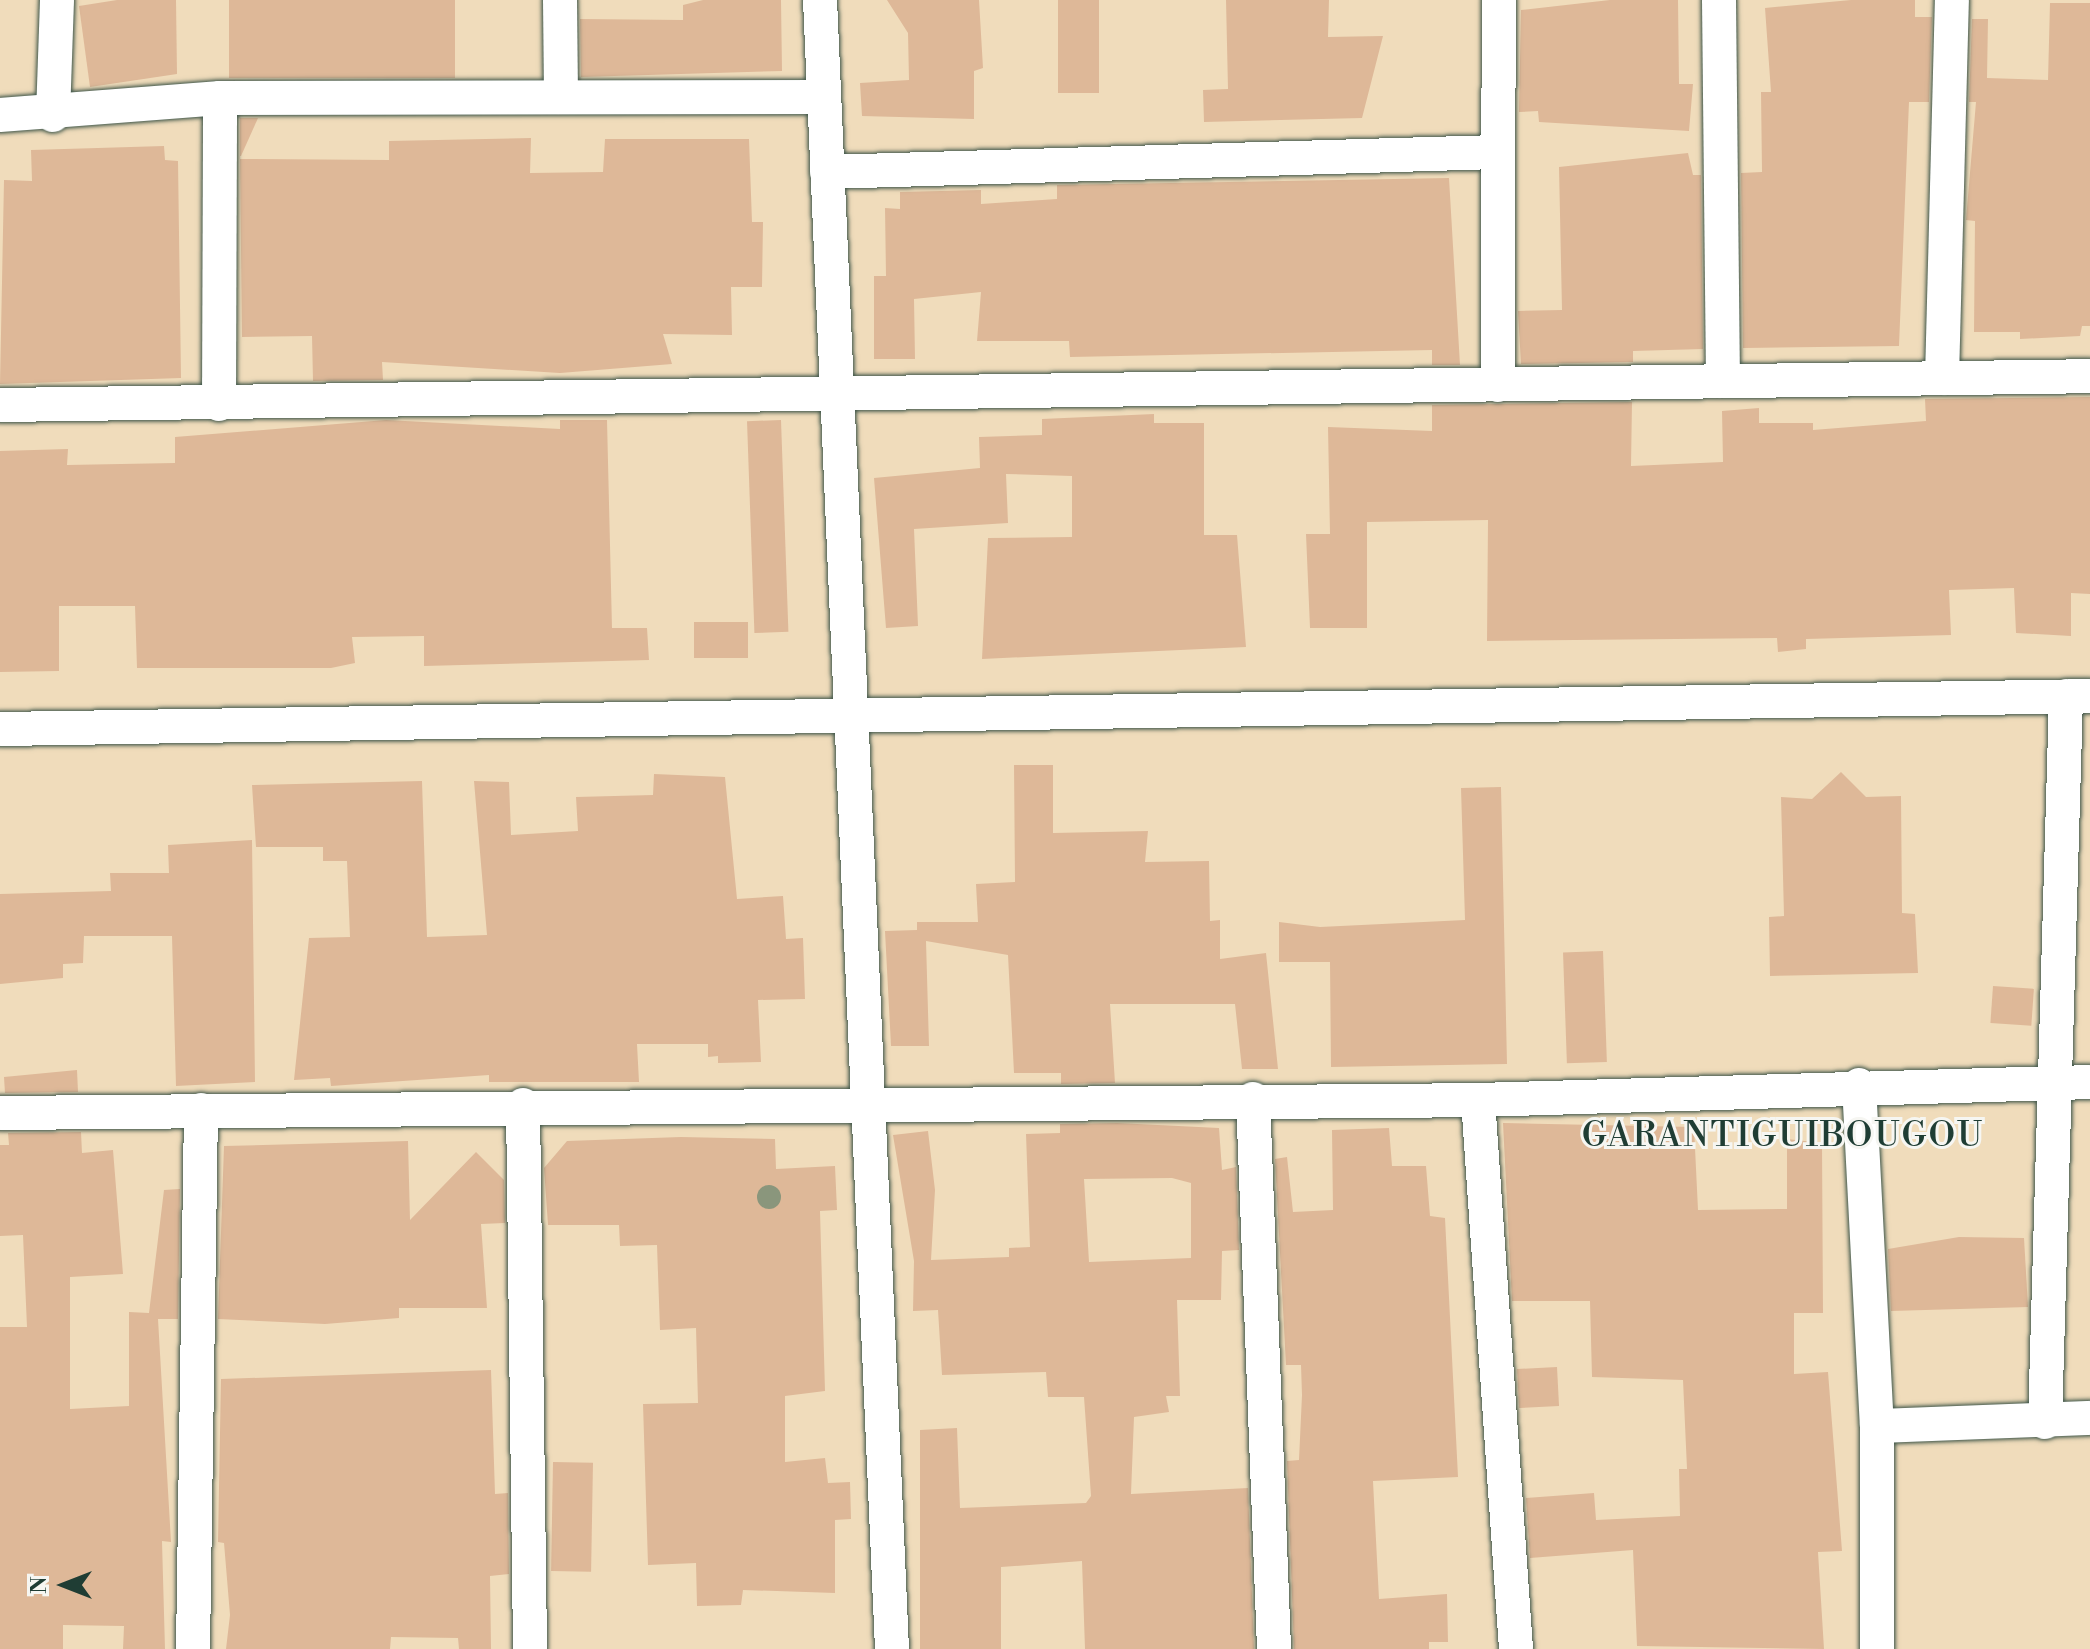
<!DOCTYPE html>
<style>
body{margin:0}
#map{position:relative;width:2090px;height:1649px;overflow:hidden;background:#f0dcbb;font-family:"Libre Bodoni",serif}
div>[style]{position:absolute}
.building>*{inset:0;background:#deb898;transform-origin:0 0}
.roads{filter:drop-shadow(0 0 2px #3e5548) drop-shadow(0 0 2px #3e5548)}
.street>*{height:34px;margin:-17px;padding:0 17px;transform-origin:17px;border-radius:17px;background:#fff}
.trees>*{width:24px;height:24px;margin:-12px;border-radius:50%;background:#8a967c}
span{translate:-50% -50%;white-space:nowrap;text-align:center;line-height:1.15;-webkit-text-stroke:6px #f6f6f2;paint-order:stroke}
.quarter-label{font-size:34px;color:#1f3d34;letter-spacing:2px}
.north{position:absolute;left:24px;top:1545px;width:80px;height:80px;-webkit-text-stroke:6px #f6f6f2;paint-order:stroke;rotate:270deg;font-size:22px;font-weight:700;line-height:32px;text-align:center;color:#1f3d34}
.north::after{content:'';display:block;margin:auto;width:28px;height:36px;background:#1f3d34;clip-path:polygon(50% 0,100% 100%,50% 72%,0 100%)}
</style>
<div id="map">
<div class="building">
<div style="clip-path:polygon(117px 0,176px 0,177px 74px,90px 87px,79px 6px)"></div>
<div style="left:229px;top:0;width:226px;height:78px"></div>
<div style="clip-path:polygon(703px 0,781px 0,782px 71px,581px 77px,580px 19px,683px 20px,683px 5px)"></div>
<div style="clip-path:polygon(887px 0,979px 0,983px 68px,974px 71px,974px 119px,862px 116px,860px 83px,909px 80px,908px 33px)"></div>
<div style="left:1058px;top:0;width:41px;height:93px"></div>
<div style="clip-path:polygon(1226px 0,1329px 0,1328px 37px,1383px 36px,1362px 118px,1204px 122px,1203px 90px,1228px 89px)"></div>
<div style="clip-path:polygon(1610px 0,1678px 0,1679px 84px,1693px 84px,1689px 131px,1539px 122px,1538px 111px,1519px 112px,1521px 10px)"></div>
<div style="clip-path:polygon(1851px 0,1915px 0,1915px 17px,1932px 17px,1929px 102px,1909px 102px,1899px 346px,1743px 348px,1741px 173px,1762px 172px,1761px 92px,1771px 92px,1765px 8px)"></div>
<div style="clip-path:polygon(2050px 3px,2090px 3px,2090px 326px,2082px 326px,2080px 336px,2020px 339px,2020px 332px,1974px 332px,1975px 221px,1966px 220px,1976px 102px,1969px 102px,1972px 19px,1988px 19px,1987px 78px,2048px 80px)"></div>
<div style="clip-path:polygon(240px 118px,258px 118px,241px 156px,240px 156px)"></div>
<div style="clip-path:polygon(531px 138px,530px 173px,603px 172px,605px 139px,749px 139px,752px 222px,763px 222px,762px 287px,731px 287px,732px 335px,663px 334px,672px 364px,560px 373px,382px 362px,383px 380px,313px 381px,312px 336px,242px 337px,240px 159px,389px 160px,389px 141px)"></div>
<div style="clip-path:polygon(164px 146px,165px 160px,178px 161px,181px 378px,0 384px,4px 180px,32px 181px,31px 150px)"></div>
<div style="clip-path:polygon(1688px 153px,1693px 175px,1701px 175px,1703px 349px,1633px 351px,1633px 362px,1521px 364px,1518px 311px,1562px 310px,1559px 167px)"></div>
<div style="clip-path:polygon(1449px 178px,1460px 365px,1432px 365px,1432px 350px,1070px 357px,1069px 341px,977px 341px,981px 292px,914px 299px,915px 359px,874px 359px,874px 276px,886px 276px,885px 208px,900px 209px,900px 192px,981px 190px,981px 204px,1057px 199px,1057px 185px)"></div>
<div style="clip-path:polygon(2090px 397px,2090px 594px,2071px 593px,2071px 636px,2016px 633px,2014px 588px,1949px 590px,1951px 635px,1806px 639px,1806px 649px,1778px 652px,1777px 638px,1487px 641px,1488px 520px,1367px 522px,1367px 628px,1310px 628px,1306px 534px,1330px 534px,1328px 427px,1432px 431px,1432px 405px,1632px 402px,1631px 466px,1723px 462px,1722px 411px,1759px 408px,1759px 423px,1813px 423px,1813px 430px,1926px 421px,1925px 399px)"></div>
<div style="clip-path:polygon(1154px 414px,1154px 423px,1204px 423px,1204px 535px,1237px 535px,1246px 647px,982px 659px,988px 538px,1072px 537px,1072px 476px,1006px 474px,1008px 523px,914px 529px,918px 626px,886px 628px,874px 478px,980px 468px,979px 437px,1042px 435px,1042px 419px)"></div>
<div style="clip-path:polygon(386px 420px,560px 429px,560px 420px,607px 420px,612px 628px,647px 628px,649px 660px,424px 666px,424px 636px,352px 637px,355px 663px,331px 668px,137px 668px,135px 606px,59px 606px,59px 671px,0 672px,0 451px,68px 449px,67px 465px,175px 463px,175px 437px)"></div>
<div style="left:781px;top:420px;width:212px;height:34px;rotate:88deg"></div>
<div style="left:694px;top:622px;width:54px;height:36px"></div>
<div style="clip-path:polygon(1014px 765px,1053px 765px,1053px 833px,1148px 831px,1145px 862px,1209px 861px,1210px 921px,1220px 920px,1220px 959px,1266px 953px,1278px 1069px,1242px 1069px,1235px 1004px,1110px 1004px,1115px 1083px,1061px 1084px,1061px 1073px,1014px 1073px,1008px 955px,926px 941px,929px 1046px,891px 1046px,885px 931px,917px 930px,917px 922px,978px 922px,976px 884px,1015px 882px)"></div>
<div style="clip-path:polygon(1841px 772px,1866px 797px,1901px 796px,1902px 913px,1915px 914px,1918px 973px,1770px 976px,1769px 917px,1784px 916px,1781px 797px,1812px 799px)"></div>
<div style="clip-path:polygon(654px 774px,725px 777px,737px 899px,783px 896px,786px 939px,803px 938px,805px 999px,758px 1000px,761px 1062px,718px 1063px,718px 1056px,708px 1057px,708px 1044px,637px 1044px,639px 1082px,489px 1082px,489px 1075px,331px 1086px,330px 1078px,294px 1080px,309px 938px,350px 937px,347px 861px,323px 861px,323px 847px,256px 847px,252px 785px,422px 781px,427px 937px,487px 935px,474px 781px,509px 782px,511px 835px,578px 831px,576px 797px,653px 795px)"></div>
<div style="clip-path:polygon(1501px 787px,1507px 1064px,1331px 1067px,1330px 962px,1279px 962px,1279px 922px,1320px 927px,1465px 920px,1461px 788px)"></div>
<div style="clip-path:polygon(252px 840px,255px 1082px,176px 1086px,172px 936px,84px 936px,83px 963px,63px 964px,63px 978px,0 984px,0 894px,111px 891px,110px 873px,169px 873px,168px 845px)"></div>
<div style="left:1603px;top:951px;width:111px;height:40px;rotate:88deg"></div>
<div style="left:1993px;top:986px;width:41px;height:37px;rotate:4deg"></div>
<div style="clip-path:polygon(77px 1070px,78px 1092px,5px 1093px,4px 1077px)"></div>
<div style="clip-path:polygon(evenodd,1117px 1123px,1219px 1128px,1222px 1170px,1236px 1167px,1239px 1250px,1222px 1251px,1221px 1300px,1177px 1300px,1180px 1396px,1166px 1396px,1169px 1412px,1134px 1417px,1131px 1494px,1248px 1488px,1254px 1649px,1085px 1649px,1082px 1561px,1001px 1567px,1001px 1649px,920px 1649px,920px 1430px,957px 1428px,960px 1508px,1086px 1503px,1091px 1496px,1084px 1397px,1048px 1397px,1046px 1372px,942px 1375px,938px 1310px,913px 1311px,914px 1261px,893px 1135px,928px 1131px,935px 1190px,931px 1260px,1009px 1257px,1009px 1248px,1030px 1247px,1026px 1134px,1060px 1133px,1060px 1124px,1117px 1123px,1172px 1178px,1191px 1183px,1191px 1258px,1089px 1262px,1084px 1179px,1172px 1178px)"></div>
<div style="clip-path:polygon(1503px 1123px,1694px 1127px,1698px 1210px,1787px 1209px,1787px 1139px,1822px 1143px,1823px 1313px,1794px 1313px,1794px 1374px,1828px 1372px,1842px 1551px,1818px 1552px,1824px 1649px,1637px 1646px,1633px 1550px,1530px 1558px,1526px 1498px,1594px 1493px,1596px 1520px,1680px 1516px,1679px 1469px,1687px 1469px,1683px 1380px,1592px 1377px,1590px 1301px,1512px 1301px)"></div>
<div style="clip-path:polygon(1389px 1128px,1392px 1166px,1426px 1166px,1430px 1216px,1445px 1218px,1458px 1477px,1373px 1481px,1379px 1599px,1447px 1594px,1448px 1642px,1429px 1642px,1429px 1649px,1294px 1649px,1287px 1461px,1299px 1460px,1302px 1395px,1301px 1365px,1286px 1365px,1275px 1159px,1287px 1157px,1293px 1212px,1333px 1210px,1332px 1130px)"></div>
<div style="clip-path:polygon(81px 1132px,82px 1153px,113px 1150px,123px 1274px,70px 1277px,70px 1409px,129px 1406px,129px 1312px,149px 1313px,164px 1190px,180px 1189px,178px 1319px,158px 1319px,171px 1542px,162px 1541px,165px 1649px,123px 1649px,124px 1626px,63px 1625px,63px 1649px,0 1649px,0 1327px,27px 1327px,23px 1235px,0 1236px,0 1145px,9px 1145px,8px 1133px)"></div>
<div style="clip-path:polygon(681px 1137px,775px 1139px,776px 1169px,835px 1166px,837px 1210px,820px 1211px,825px 1391px,785px 1396px,785px 1462px,825px 1458px,828px 1483px,850px 1482px,851px 1519px,835px 1520px,835px 1593px,743px 1590px,741px 1605px,697px 1606px,696px 1563px,648px 1565px,643px 1404px,698px 1403px,696px 1328px,660px 1330px,657px 1245px,620px 1246px,619px 1225px,548px 1225px,544px 1168px,567px 1141px)"></div>
<div style="clip-path:polygon(408px 1141px,410px 1220px,476px 1152px,504px 1180px,505px 1223px,481px 1224px,487px 1308px,399px 1308px,399px 1318px,325px 1324px,218px 1319px,224px 1146px)"></div>
<div style="clip-path:polygon(1959px 1237px,2024px 1238px,2028px 1307px,1891px 1311px,1888px 1249px)"></div>
<div style="left:1557px;top:1367px;width:39px;height:40px;rotate:87deg"></div>
<div style="clip-path:polygon(491px 1370px,495px 1494px,508px 1493px,509px 1574px,490px 1576px,491px 1649px,459px 1649px,458px 1638px,391px 1637px,390px 1649px,226px 1649px,230px 1615px,224px 1543px,218px 1542px,221px 1379px)"></div>
<div style="left:553px;top:1462px;width:40px;height:109px;rotate:1deg"></div>
</div>
<div class="roads">
<div class="street">
<div style="left:560px;top:0;width:97px;rotate:89.4deg"></div>
<div style="left:820px;top:0;width:1651px;rotate:87.5deg"></div>
<div style="left:1719px;top:0;width:381px;rotate:89.4deg"></div>
<div style="left:0;top:115px;width:221px;rotate:-4.4deg"></div>
<div style="left:220px;top:98px;width:604px;rotate:-0.09deg"></div>
<div style="left:53px;top:115px;width:115px;rotate:-88deg"></div>
<div style="left:827px;top:172px;width:671px;rotate:-1.71deg"></div>
<div style="left:1942px;top:378px;width:378px;rotate:-88.5deg"></div>
<div style="left:1498px;top:385px;width:385px;rotate:-89.9deg"></div>
<div style="left:219px;top:404px;width:306px;rotate:-89.8deg"></div>
<div style="left:0;top:405px;width:2090px;rotate:-0.79deg"></div>
<div style="left:0;top:729px;width:2090px;rotate:-0.9deg"></div>
<div style="left:1859px;top:1085px;width:341px;rotate:87deg"></div>
<div style="left:1877px;top:1426px;width:223px;rotate:90deg"></div>
<div style="left:1253px;top:1099px;width:550px;rotate:87.81deg"></div>
<div style="left:1478px;top:1100px;width:550px;rotate:86.04deg"></div>
<div style="left:523px;top:1105px;width:544px;rotate:89.26deg"></div>
<div style="left:0;top:1113px;width:1478px;rotate:-0.5deg"></div>
<div style="left:1478px;top:1100px;width:612px;rotate:-1.68deg"></div>
<div style="left:2045px;top:1422px;width:726px;rotate:-88.34deg"></div>
<div style="left:1877px;top:1426px;width:213px;rotate:-2.2deg"></div>
<div style="left:193px;top:1649px;width:539px;rotate:-89.15deg"></div>
</div>
</div>
<div class="trees">
<div style="left:769px;top:1197px"></div>
</div>
<div class="quarter-label">
<span style="left:1783px;top:1137px">GARANTIGUIBOUGOU</span>
</div>
<div class="north">N</div>
</div>
